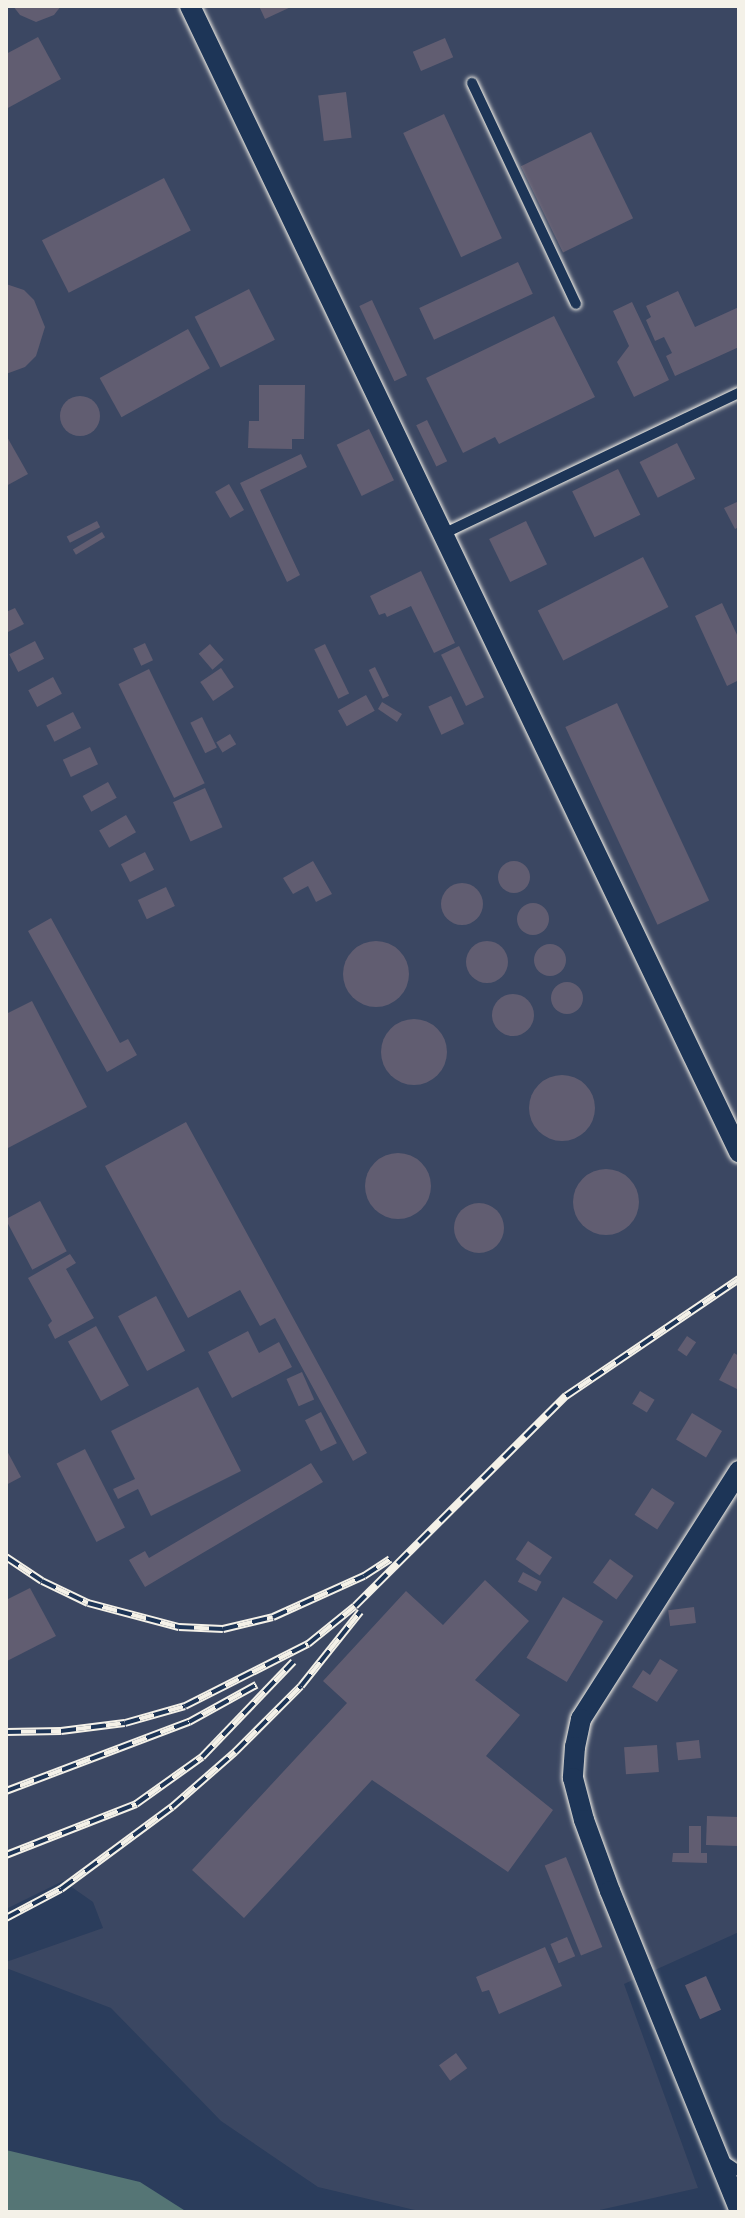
<!DOCTYPE html>
<style>
body{margin:0}
#map{position:relative;width:745px;height:2218px;overflow:hidden;background:#2b3d5c;font-family:Delius,sans-serif}
div>[style]{position:absolute}
.built>*{inset:0;background:#3b4762}
.green>*{inset:0;background:#557575}
.building>*{inset:0;background:#615d71;transform-origin:0 0}
.round{border-radius:50%}
.roads{filter:drop-shadow(0 0 2px #f4f1e8) drop-shadow(0 0 2px #f4f1e8)}
.lane>*{height:10px;margin:-5px;padding:0 5px;transform-origin:5px;border-radius:5px;background:#1d3557}
.street>*{height:20px;margin:-10px;padding:0 10px;transform-origin:10px;border-radius:10px;background:#1d3557}
.rail>*{height:8px;margin-top:-4px;transform-origin:0;background:repeating-linear-gradient(90deg,#1d3557 0 15px,#f4f1e8 0 30px);box-sizing:border-box;border-block:2px solid #f4f1e8}
span{translate:-50% -50%;white-space:nowrap;text-align:center;line-height:1.15;-webkit-text-stroke:6px #1d3557;paint-order:stroke}
.frame{position:absolute;inset:0;border:8px solid #f4f1e8;pointer-events:none}
</style>
<div id="map">
<div class="built">
<div style="clip-path:polygon(6px 6px,739px 6px,739px 1932px,624px 1984px,698px 2188px,595px 2211px,423px 2212px,318px 2187px,221px 2121px,111px 2008px,6px 1968px,6px 1962px,103px 1928px,93px 1902px,63px 1881px,6px 1909px)"></div>
</div>
<div class="green">
<div style="clip-path:polygon(6px 2150px,140px 2182px,187px 2212px,6px 2212px)"></div>
</div>
<div class="building">
<div style="clip-path:polygon(13px 6px,61px 6px,54px 15px,36px 22px,20px 15px)"></div>
<div style="clip-path:polygon(259px 6px,293px 6px,265px 19px)"></div>
<div style="clip-path:polygon(38px 37px,61px 79px,6px 109px,6px 54px)"></div>
<div style="left:445px;top:38px;width:21px;height:35px;rotate:67deg"></div>
<div style="left:346px;top:92px;width:46px;height:28px;rotate:83deg"></div>
<div style="left:444px;top:114px;width:137px;height:45px;rotate:65deg"></div>
<div style="left:591px;top:132px;width:96px;height:78px;rotate:64deg"></div>
<div style="left:164px;top:178px;width:59px;height:137px;rotate:63deg"></div>
<div style="left:518px;top:262px;width:35px;height:109px;rotate:65deg"></div>
<div style="clip-path:polygon(6px 284px,24px 290px,34px 300px,45px 327px,36px 356px,25px 367px,6px 374px)"></div>
<div style="left:249px;top:289px;width:57px;height:61px;rotate:63deg"></div>
<div style="clip-path:polygon(678px 291px,695px 327px,739px 307px,739px 347px,675px 376px,666px 356px,672px 353px,664px 337px,655px 341px,646px 320px,651px 317px,646px 306px)"></div>
<div style="left:372px;top:300px;width:83px;height:14px;rotate:65deg"></div>
<div style="clip-path:polygon(632px 302px,669px 380px,634px 397px,617px 362px,629px 346px,613px 311px)"></div>
<div style="clip-path:polygon(554px 316px,595px 397px,499px 444px,495px 437px,463px 453px,426px 378px)"></div>
<div style="left:188px;top:329px;width:45px;height:101px;rotate:61deg"></div>
<div style="clip-path:polygon(259px 385px,305px 385px,304px 439px,292px 439px,292px 449px,248px 448px,249px 421px,259px 421px)"></div>
<div class="round" style="left:60px;top:396px;width:40px;height:40px"></div>
<div style="left:427px;top:420px;width:46px;height:12px;rotate:64deg"></div>
<div style="left:369px;top:429px;width:57px;height:36px;rotate:64deg"></div>
<div style="clip-path:polygon(6px 435px,28px 474px,6px 486px)"></div>
<div style="left:677px;top:443px;width:40px;height:42px;rotate:63deg"></div>
<div style="clip-path:polygon(301px 454px,307px 467px,260px 490px,300px 575px,287px 582px,240px 483px)"></div>
<div style="left:618px;top:469px;width:51px;height:51px;rotate:64deg"></div>
<div style="left:229px;top:484px;width:30px;height:16px;rotate:60deg"></div>
<div style="clip-path:polygon(739px 501px,739px 527px,735px 529px,724px 508px)"></div>
<div style="left:97px;top:521px;width:7px;height:34px;rotate:63deg"></div>
<div style="left:526px;top:521px;width:48px;height:41px;rotate:64deg"></div>
<div style="left:102px;top:532px;width:6px;height:34px;rotate:59deg"></div>
<div style="left:643px;top:557px;width:56px;height:118px;rotate:63deg"></div>
<div style="clip-path:polygon(421px 571px,455px 643px,434px 653px,411px 606px,387px 617px,385px 613px,379px 615px,370px 596px)"></div>
<div style="clip-path:polygon(722px 603px,739px 639px,739px 680px,727px 686px,695px 616px)"></div>
<div style="clip-path:polygon(15px 608px,24px 624px,6px 633px,6px 612px)"></div>
<div style="left:35px;top:641px;width:20px;height:29px;rotate:63deg"></div>
<div style="left:145px;top:643px;width:19px;height:13px;rotate:65deg"></div>
<div style="left:210px;top:644px;width:21px;height:15px;rotate:49deg"></div>
<div style="left:325px;top:644px;width:55px;height:12px;rotate:64deg"></div>
<div style="left:459px;top:646px;width:57px;height:20px;rotate:64deg"></div>
<div style="left:375px;top:667px;width:32px;height:7px;rotate:64deg"></div>
<div style="left:221px;top:668px;width:23px;height:25px;rotate:56deg"></div>
<div style="left:149px;top:669px;width:127px;height:34px;rotate:64deg"></div>
<div style="left:53px;top:677px;width:19px;height:28px;rotate:62deg"></div>
<div style="left:366px;top:695px;width:18px;height:32px;rotate:61deg"></div>
<div style="left:451px;top:696px;width:31px;height:25px;rotate:65deg"></div>
<div style="clip-path:polygon(382px 702px,402px 714px,397px 722px,378px 709px)"></div>
<div style="left:617px;top:703px;width:218px;height:57px;rotate:65deg"></div>
<div style="left:73px;top:712px;width:18px;height:30px;rotate:63deg"></div>
<div style="left:202px;top:717px;width:34px;height:13px;rotate:64deg"></div>
<div style="left:230px;top:734px;width:12px;height:16px;rotate:59deg"></div>
<div style="left:90px;top:747px;width:19px;height:30px;rotate:65deg"></div>
<div style="left:108px;top:782px;width:18px;height:29px;rotate:61deg"></div>
<div style="left:205px;top:788px;width:43px;height:35px;rotate:66deg"></div>
<div style="left:126px;top:815px;width:20px;height:31px;rotate:60deg"></div>
<div style="left:145px;top:852px;width:20px;height:27px;rotate:63deg"></div>
<div style="clip-path:polygon(313px 861px,332px 894px,316px 902px,308px 886px,293px 894px,283px 878px)"></div>
<div class="round" style="left:498px;top:861px;width:32px;height:32px"></div>
<div class="round" style="left:441px;top:883px;width:42px;height:42px"></div>
<div style="left:166px;top:887px;width:21px;height:31px;rotate:65deg"></div>
<div class="round" style="left:517px;top:903px;width:32px;height:32px"></div>
<div style="clip-path:polygon(51px 918px,120px 1043px,128px 1039px,137px 1055px,107px 1072px,28px 931px)"></div>
<div class="round" style="left:466px;top:941px;width:42px;height:42px"></div>
<div class="round" style="left:343px;top:941px;width:66px;height:66px"></div>
<div class="round" style="left:534px;top:944px;width:32px;height:32px"></div>
<div class="round" style="left:551px;top:982px;width:32px;height:32px"></div>
<div class="round" style="left:492px;top:994px;width:42px;height:42px"></div>
<div style="clip-path:polygon(32px 1001px,87px 1107px,6px 1149px,6px 1014px)"></div>
<div class="round" style="left:381px;top:1019px;width:66px;height:66px"></div>
<div class="round" style="left:529px;top:1075px;width:66px;height:66px"></div>
<div style="clip-path:polygon(186px 1122px,367px 1453px,353px 1461px,275px 1318px,260px 1326px,240px 1290px,188px 1318px,105px 1166px)"></div>
<div class="round" style="left:365px;top:1153px;width:66px;height:66px"></div>
<div class="round" style="left:573px;top:1169px;width:66px;height:66px"></div>
<div style="left:40px;top:1201px;width:57px;height:39px;rotate:62deg"></div>
<div class="round" style="left:454px;top:1203px;width:50px;height:50px"></div>
<div style="clip-path:polygon(70px 1254px,76px 1263px,66px 1269px,94px 1318px,55px 1339px,48px 1325px,52px 1321px,28px 1278px)"></div>
<div style="left:156px;top:1296px;width:62px;height:43px;rotate:62deg"></div>
<div style="left:96px;top:1326px;width:68px;height:32px;rotate:61deg"></div>
<div style="clip-path:polygon(248px 1331px,259px 1353px,279px 1342px,292px 1367px,232px 1398px,208px 1352px)"></div>
<div style="left:687px;top:1336px;width:11px;height:17px;rotate:34deg"></div>
<div style="clip-path:polygon(734px 1353px,739px 1356px,739px 1390px,719px 1380px)"></div>
<div style="left:302px;top:1372px;width:30px;height:17px;rotate:66deg"></div>
<div style="clip-path:polygon(198px 1387px,241px 1471px,151px 1516px,138px 1489px,118px 1499px,113px 1489px,135px 1479px,111px 1431px)"></div>
<div style="left:640px;top:1391px;width:17px;height:15px;rotate:31deg"></div>
<div style="left:321px;top:1412px;width:35px;height:18px;rotate:63deg"></div>
<div style="left:692px;top:1413px;width:35px;height:31px;rotate:31deg"></div>
<div style="clip-path:polygon(6px 1449px,21px 1477px,6px 1485px)"></div>
<div style="left:85px;top:1449px;width:88px;height:32px;rotate:63deg"></div>
<div style="clip-path:polygon(311px 1463px,323px 1482px,145px 1587px,129px 1560px,145px 1551px,149px 1558px)"></div>
<div style="left:652px;top:1488px;width:27px;height:32px;rotate:33deg"></div>
<div style="left:528px;top:1541px;width:29px;height:22px;rotate:34deg"></div>
<div style="left:610px;top:1559px;width:29px;height:29px;rotate:36deg"></div>
<div style="left:523px;top:1572px;width:21px;height:11px;rotate:28deg"></div>
<div style="clip-path:polygon(485px 1580px,529px 1621px,475px 1680px,520px 1715px,486px 1756px,553px 1810px,508px 1872px,372px 1780px,244px 1918px,192px 1870px,347px 1703px,323px 1681px,406px 1591px,443px 1625px)"></div>
<div style="clip-path:polygon(30px 1588px,56px 1636px,7px 1661px,6px 1600px)"></div>
<div style="left:563px;top:1597px;width:47px;height:71px;rotate:31deg"></div>
<div style="left:694px;top:1607px;width:16px;height:26px;rotate:83deg"></div>
<div style="clip-path:polygon(660px 1659px,678px 1670px,657px 1702px,632px 1687px,643px 1670px,650px 1675px)"></div>
<div style="left:699px;top:1740px;width:18px;height:23px;rotate:84deg"></div>
<div style="left:657px;top:1745px;width:27px;height:33px;rotate:86deg"></div>
<div style="left:707px;top:1816px;width:32px;height:29px;rotate:2deg"></div>
<div style="clip-path:polygon(689px 1826px,701px 1826px,701px 1853px,707px 1853px,707px 1863px,672px 1862px,673px 1853px,689px 1853px)"></div>
<div style="left:566px;top:1857px;width:97px;height:23px;rotate:68deg"></div>
<div style="left:567px;top:1937px;width:21px;height:18px;rotate:67deg"></div>
<div style="clip-path:polygon(545px 1947px,562px 1986px,499px 2014px,489px 1990px,482px 1992px,476px 1977px)"></div>
<div style="left:706px;top:1976px;width:37px;height:23px;rotate:66deg"></div>
<div style="left:456px;top:2053px;width:19px;height:21px;rotate:54deg"></div>
</div>
<div class="roads">
<div class="lane">
<div style="left:472px;top:83px;width:244px;rotate:64.8deg"></div>
<div style="left:443px;top:534px;width:328px;rotate:-25.5deg"></div>
<div style="left:721px;top:2159px;width:22px;rotate:34deg"></div>
</div>
<div class="street">
<div style="left:190px;top:6px;width:1271px;rotate:64.4deg"></div>
<div style="left:739px;top:1471px;width:294px;rotate:122.5deg"></div>
<div style="left:581px;top:1719px;width:29px;rotate:102deg"></div>
<div style="left:575px;top:1747px;width:31px;rotate:94deg"></div>
<div style="left:573px;top:1778px;width:43px;rotate:75.3deg"></div>
<div style="left:584px;top:1820px;width:76px;rotate:69.9deg"></div>
<div style="left:610px;top:1891px;width:342px;rotate:67.9deg"></div>
</div>
</div>
<div class="rail">
<div style="left:6px;top:1557px;width:43px;rotate:33.7deg"></div>
<div style="left:42px;top:1581px;width:51px;rotate:25.6deg"></div>
<div style="left:88px;top:1603px;width:94px;rotate:14.8deg"></div>
<div style="left:179px;top:1627px;width:44px;rotate:2.6deg"></div>
<div style="left:223px;top:1629px;width:51px;rotate:-13.5deg"></div>
<div style="left:273px;top:1617px;width:100px;rotate:-24.3deg"></div>
<div style="left:364px;top:1576px;width:31px;rotate:-33deg"></div>
<div style="left:6px;top:1732px;width:55px;rotate:-1deg"></div>
<div style="left:61px;top:1731px;width:64px;rotate:-7.1deg"></div>
<div style="left:125px;top:1723px;width:62px;rotate:-15.8deg"></div>
<div style="left:185px;top:1706px;width:138px;rotate:-26.8deg"></div>
<div style="left:308px;top:1644px;width:60px;rotate:-39deg"></div>
<div style="left:355px;top:1606px;width:298px;rotate:-44.9deg"></div>
<div style="left:566px;top:1396px;width:209px;rotate:-34.1deg"></div>
<div style="left:6px;top:1791px;width:196px;rotate:-20.7deg"></div>
<div style="left:189px;top:1722px;width:77px;rotate:-28.9deg"></div>
<div style="left:6px;top:1855px;width:140px;rotate:-21.4deg"></div>
<div style="left:136px;top:1804px;width:81px;rotate:-35.5deg"></div>
<div style="left:202px;top:1757px;width:132px;rotate:-46.2deg"></div>
<div style="left:6px;top:1918px;width:62px;rotate:-27.8deg"></div>
<div style="left:61px;top:1889px;width:138px;rotate:-36.5deg"></div>
<div style="left:172px;top:1807px;width:84px;rotate:-41.1deg"></div>
<div style="left:235px;top:1752px;width:93px;rotate:-45deg"></div>
<div style="left:301px;top:1686px;width:95px;rotate:-51.4deg"></div>
</div>
<div class="frame"></div>
</div>
